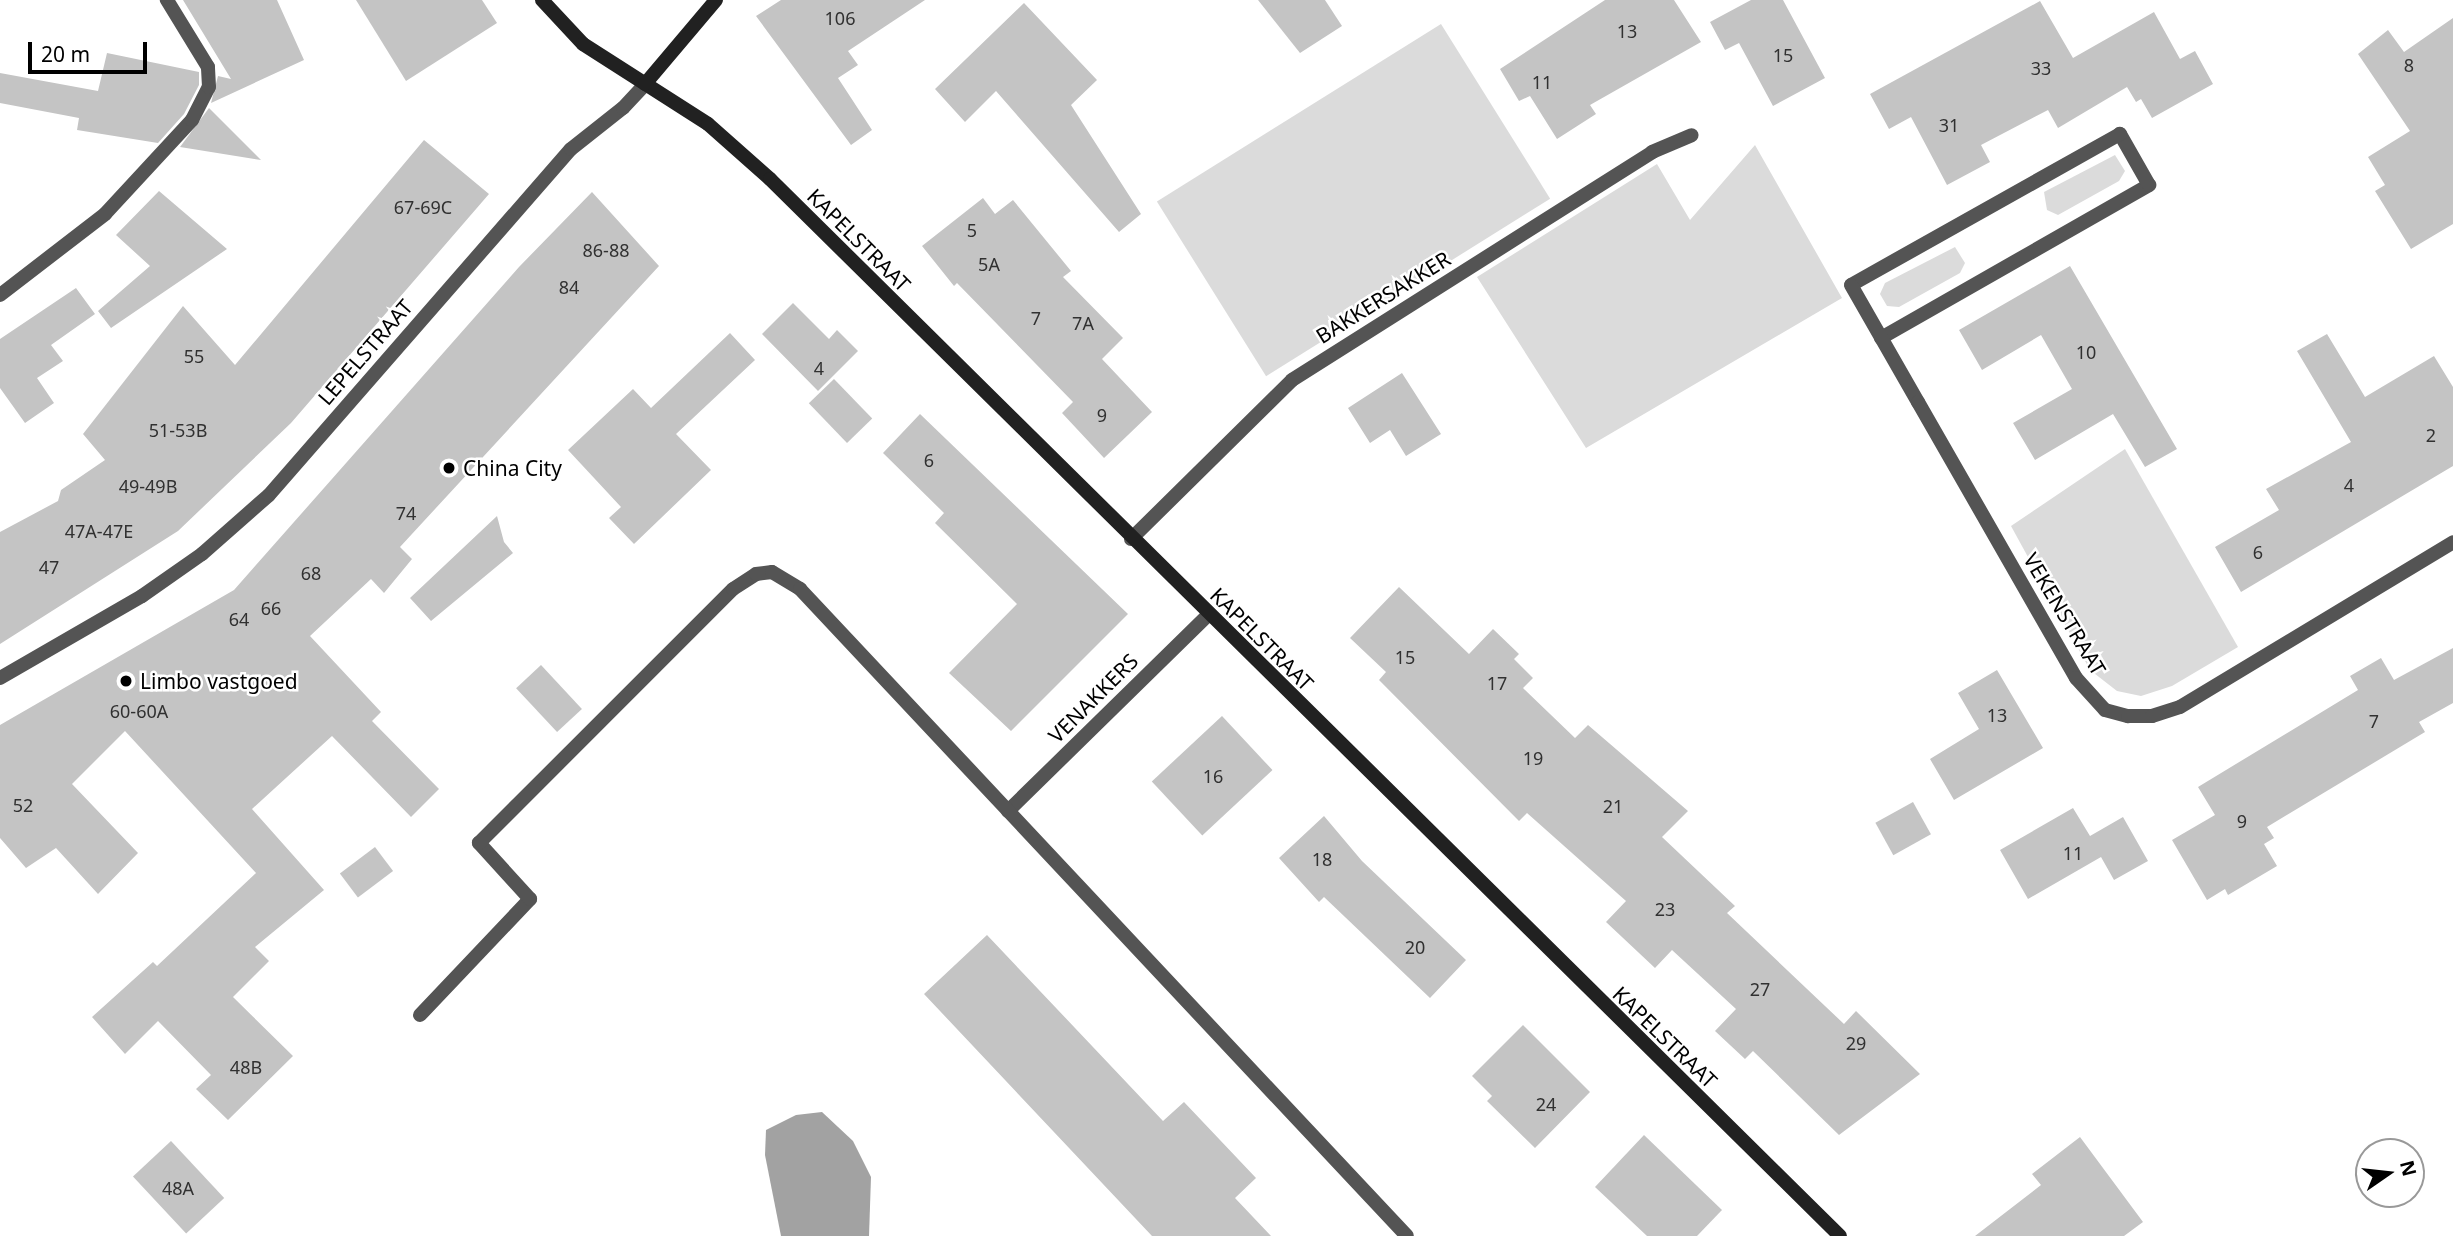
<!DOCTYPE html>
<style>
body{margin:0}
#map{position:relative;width:2453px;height:1236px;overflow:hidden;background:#fff;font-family:"Noto Sans",sans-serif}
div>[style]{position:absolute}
.green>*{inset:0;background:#dbdbdb;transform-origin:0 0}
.water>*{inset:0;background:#a2a2a2}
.building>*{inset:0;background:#c4c4c4;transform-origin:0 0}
.lane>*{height:14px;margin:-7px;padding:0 7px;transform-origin:7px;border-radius:7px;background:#545454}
.street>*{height:14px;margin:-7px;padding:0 7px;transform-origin:7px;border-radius:7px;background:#545454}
.secondary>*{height:14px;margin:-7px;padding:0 7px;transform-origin:7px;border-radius:7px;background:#212121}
.dots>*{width:19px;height:19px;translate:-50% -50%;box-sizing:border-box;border:4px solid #fff;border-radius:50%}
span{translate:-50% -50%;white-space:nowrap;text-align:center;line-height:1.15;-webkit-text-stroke:5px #fff;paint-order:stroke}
.number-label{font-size:18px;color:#313131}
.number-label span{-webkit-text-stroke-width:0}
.street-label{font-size:21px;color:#000}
.poi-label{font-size:21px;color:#000}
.left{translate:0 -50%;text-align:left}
.north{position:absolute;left:2355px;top:1138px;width:70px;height:70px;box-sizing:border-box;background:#fff;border:2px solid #999;border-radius:50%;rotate:76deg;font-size:19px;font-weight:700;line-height:28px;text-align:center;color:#000}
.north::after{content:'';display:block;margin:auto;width:24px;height:32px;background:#000;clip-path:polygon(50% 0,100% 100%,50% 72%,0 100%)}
.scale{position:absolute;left:28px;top:42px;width:119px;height:32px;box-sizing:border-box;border:4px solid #000;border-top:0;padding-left:9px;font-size:21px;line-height:24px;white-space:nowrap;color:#000;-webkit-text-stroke:5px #fff;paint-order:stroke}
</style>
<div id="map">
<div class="green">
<div style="left:1441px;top:24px;width:206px;height:335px;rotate:58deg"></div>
<div style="clip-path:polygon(1755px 145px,1842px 298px,1586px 448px,1477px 277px,1657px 164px,1690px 220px)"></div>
<div style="clip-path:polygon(2115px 155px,2125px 171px,2119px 181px,2058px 215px,2047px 210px,2044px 192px)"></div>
<div style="clip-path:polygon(1955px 247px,1965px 263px,1960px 273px,1899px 307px,1887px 306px,1880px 294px,1885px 283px)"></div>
<div style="clip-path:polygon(2125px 449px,2238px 647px,2172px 686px,2141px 696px,2117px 691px,2090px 670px,2011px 526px)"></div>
</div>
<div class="water">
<div style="clip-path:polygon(822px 1112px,853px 1141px,871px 1177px,869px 1236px,781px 1236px,765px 1155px,766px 1130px,796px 1115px)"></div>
</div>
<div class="building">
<div style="clip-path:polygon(183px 0,277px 0,304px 60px,211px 103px,218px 76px,231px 79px)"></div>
<div style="clip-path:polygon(356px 0,482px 0,497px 23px,406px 81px)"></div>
<div style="clip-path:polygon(781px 0,925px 0,848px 51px,858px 65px,838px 78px,872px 130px,851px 145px,756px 16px)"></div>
<div style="clip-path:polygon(1258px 0,1325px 0,1342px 26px,1300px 53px)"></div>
<div style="clip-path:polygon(1605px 0,1674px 0,1701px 42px,1590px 105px,1596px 114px,1557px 139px,1530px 96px,1519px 101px,1500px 69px)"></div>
<div style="clip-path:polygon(1751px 0,1783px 0,1825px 78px,1773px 106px,1739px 43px,1725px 50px,1710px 22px)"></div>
<div style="clip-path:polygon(2040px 1px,2073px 58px,2154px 12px,2180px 59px,2195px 51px,2213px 84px,2152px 118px,2141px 99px,2136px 102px,2127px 87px,2058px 128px,2048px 110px,1981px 145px,1990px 162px,1947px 185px,1911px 117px,1889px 129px,1870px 94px)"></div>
<div style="clip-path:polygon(1024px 3px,1097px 80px,1071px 105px,1141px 214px,1119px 232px,996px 91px,965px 122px,935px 89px)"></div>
<div style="clip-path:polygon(2453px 18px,2453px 224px,2411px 249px,2375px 191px,2385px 185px,2368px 157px,2410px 131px,2358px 54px,2388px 30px,2404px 52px)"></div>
<div style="clip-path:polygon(107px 53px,199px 72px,199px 85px,184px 114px,158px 143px,77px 130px,79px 118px,0 103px,0 73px,98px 91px)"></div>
<div style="clip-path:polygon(209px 108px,261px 160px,180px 147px)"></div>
<div style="clip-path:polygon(424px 140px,489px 194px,291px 423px,178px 531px,0 644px,0 532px,58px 501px,61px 490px,105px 460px,83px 434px,183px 306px,235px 365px)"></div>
<div style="clip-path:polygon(159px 191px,227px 249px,111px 328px,98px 311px,150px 266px,116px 235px)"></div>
<div style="clip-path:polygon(592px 192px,659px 266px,400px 547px,412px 559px,384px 593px,371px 579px,310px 636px,381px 712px,372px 721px,439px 789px,411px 817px,332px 736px,252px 809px,324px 890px,255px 947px,269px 961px,233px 997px,293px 1056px,228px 1120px,196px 1089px,211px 1075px,158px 1021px,125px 1054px,92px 1017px,153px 962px,157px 966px,256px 873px,125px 731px,72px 784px,138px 853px,98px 894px,56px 848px,26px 868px,0 838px,0 725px,234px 590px,519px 267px)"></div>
<div style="clip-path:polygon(983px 198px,995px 214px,1013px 200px,1071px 271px,1063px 277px,1123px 338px,1102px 359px,1152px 412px,1104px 458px,1062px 413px,1073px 402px,957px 283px,954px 286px,922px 246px)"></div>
<div style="clip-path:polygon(2070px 266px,2177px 449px,2145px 467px,2113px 414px,2035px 460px,2013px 423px,2072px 389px,2041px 335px,1982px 370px,1959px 330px)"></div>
<div style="clip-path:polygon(76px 288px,95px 314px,51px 345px,63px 361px,37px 378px,54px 403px,25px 423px,0 388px,0 339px)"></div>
<div style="clip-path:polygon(793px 303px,829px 339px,837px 330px,858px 351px,818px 391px,762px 334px)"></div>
<div style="clip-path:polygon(730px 333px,755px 360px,676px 434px,711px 470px,634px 544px,609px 518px,621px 507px,568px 450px,633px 389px,651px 408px)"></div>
<div style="clip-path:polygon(2327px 334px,2365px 397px,2434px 356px,2453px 387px,2453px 466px,2241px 592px,2215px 547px,2279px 510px,2266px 489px,2351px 442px,2297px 351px)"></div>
<div style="clip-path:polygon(1402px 373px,1441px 434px,1406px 456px,1390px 430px,1370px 443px,1348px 408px)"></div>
<div style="left:834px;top:379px;width:55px;height:35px;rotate:46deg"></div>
<div style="clip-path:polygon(920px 414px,1128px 614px,1011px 731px,949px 673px,1017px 604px,935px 523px,944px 513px,883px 453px)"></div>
<div style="clip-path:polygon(497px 516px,504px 542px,513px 553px,431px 621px,410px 598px)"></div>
<div style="clip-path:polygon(1399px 587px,1469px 654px,1493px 629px,1519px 654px,1514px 659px,1533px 678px,1523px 688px,1575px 738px,1588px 725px,1688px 811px,1662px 837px,1735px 906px,1727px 913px,1844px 1024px,1856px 1011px,1920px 1074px,1839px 1135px,1753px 1051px,1745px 1059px,1715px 1031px,1736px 1009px,1672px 950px,1655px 968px,1606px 922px,1626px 901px,1527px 813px,1519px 821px,1379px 680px,1386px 672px,1350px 638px)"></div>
<div style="clip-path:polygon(2453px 648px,2453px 703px,2419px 722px,2425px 732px,2267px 827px,2274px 838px,2264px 844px,2277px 866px,2228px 895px,2225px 889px,2207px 900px,2172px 840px,2215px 815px,2198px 787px,2358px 690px,2350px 676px,2381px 658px,2394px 680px)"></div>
<div style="left:541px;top:665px;width:60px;height:34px;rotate:47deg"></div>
<div style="clip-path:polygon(1997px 670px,2043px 748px,1954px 800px,1930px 759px,1979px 729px,1958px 693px)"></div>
<div style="left:1222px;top:716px;width:74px;height:96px;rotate:47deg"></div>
<div style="left:1913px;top:802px;width:37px;height:43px;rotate:61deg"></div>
<div style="clip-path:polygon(2073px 808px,2090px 836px,2123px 817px,2148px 861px,2114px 880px,2101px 857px,2028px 899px,2000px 850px)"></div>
<div style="clip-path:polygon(1324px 816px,1362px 861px,1466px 960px,1430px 998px,1324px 897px,1319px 902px,1279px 858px)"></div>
<div style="left:375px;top:847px;width:30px;height:44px;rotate:53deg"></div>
<div style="clip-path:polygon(987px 935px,1163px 1121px,1184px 1102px,1256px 1178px,1235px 1198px,1271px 1236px,1152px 1236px,924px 994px)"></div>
<div style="clip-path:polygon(1523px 1025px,1590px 1092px,1535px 1148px,1487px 1101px,1492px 1096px,1472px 1076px)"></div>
<div style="clip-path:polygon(1644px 1135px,1722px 1210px,1697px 1236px,1647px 1236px,1595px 1187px)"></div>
<div style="clip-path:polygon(2080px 1137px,2143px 1222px,2124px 1236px,1975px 1236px,2041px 1185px,2032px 1174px)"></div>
<div style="left:171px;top:1141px;width:78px;height:52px;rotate:47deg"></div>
</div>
<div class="lane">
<div style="left:0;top:295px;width:133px;rotate:-37.6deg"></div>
<div style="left:105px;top:214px;width:128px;rotate:-47.2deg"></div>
<div style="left:192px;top:120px;width:37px;rotate:-63deg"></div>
<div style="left:209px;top:87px;width:20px;rotate:-93deg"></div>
<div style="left:208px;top:67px;width:79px;rotate:-121.5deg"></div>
</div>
<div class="street">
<div style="left:1881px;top:338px;width:309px;rotate:-29.7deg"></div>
<div style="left:2149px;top:185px;width:59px;rotate:-119.6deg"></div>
<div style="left:2120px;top:134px;width:308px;rotate:150.7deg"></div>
<div style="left:1851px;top:285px;width:135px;rotate:60.2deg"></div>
<div style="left:1918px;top:402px;width:318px;rotate:60.2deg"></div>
<div style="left:2076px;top:678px;width:43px;rotate:47.8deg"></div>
<div style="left:2105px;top:710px;width:24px;rotate:15deg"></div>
<div style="left:2128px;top:716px;width:24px"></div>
<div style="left:2152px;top:716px;width:29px;rotate:-18deg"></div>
<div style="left:2180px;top:707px;width:319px;rotate:-31.1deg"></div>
<div style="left:1131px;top:539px;width:226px;rotate:-44.6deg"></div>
<div style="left:1292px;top:380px;width:426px;rotate:-32.3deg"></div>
<div style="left:1652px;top:152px;width:43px;rotate:-23deg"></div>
<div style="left:0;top:678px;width:164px;rotate:-30deg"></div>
<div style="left:142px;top:596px;width:73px;rotate:-35deg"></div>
<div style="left:202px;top:554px;width:89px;rotate:-41.4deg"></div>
<div style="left:269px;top:495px;width:459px;rotate:-48.9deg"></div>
<div style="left:571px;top:149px;width:66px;rotate:-38.3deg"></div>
<div style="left:623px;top:108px;width:33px;rotate:-47deg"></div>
<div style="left:1008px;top:811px;width:280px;rotate:-44.4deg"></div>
<div style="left:420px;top:1015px;width:160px;rotate:-46.5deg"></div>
<div style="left:530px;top:899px;width:76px;rotate:-132.3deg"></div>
<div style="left:479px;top:843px;width:359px;rotate:-45deg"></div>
<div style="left:733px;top:589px;width:27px;rotate:-33deg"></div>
<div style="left:756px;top:574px;width:16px;rotate:-7deg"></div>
<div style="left:772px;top:572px;width:33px;rotate:31deg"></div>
<div style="left:800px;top:589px;width:887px;rotate:46.83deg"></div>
</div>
<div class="secondary">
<div style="left:542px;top:0;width:60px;rotate:47deg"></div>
<div style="left:583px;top:44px;width:148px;rotate:32.6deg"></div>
<div style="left:708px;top:124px;width:83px;rotate:41.6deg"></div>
<div style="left:770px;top:179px;width:1504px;rotate:44.65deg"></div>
<div style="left:645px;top:84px;width:110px;rotate:-49.8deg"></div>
</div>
<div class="dots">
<div style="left:449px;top:468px;background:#000"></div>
<div style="left:126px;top:681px;background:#000"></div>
</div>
<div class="number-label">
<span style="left:840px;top:18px">106</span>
<span style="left:1627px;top:31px">13</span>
<span style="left:1783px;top:55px">15</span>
<span style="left:2409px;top:65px">8</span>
<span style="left:2041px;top:68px">33</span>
<span style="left:1542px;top:82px">11</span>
<span style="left:1949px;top:125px">31</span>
<span style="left:423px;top:207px">67-69C</span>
<span style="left:972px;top:230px">5</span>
<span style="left:606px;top:250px">86-88</span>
<span style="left:989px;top:264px">5A</span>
<span style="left:569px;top:287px">84</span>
<span style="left:1036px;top:318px">7</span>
<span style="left:1083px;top:323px">7A</span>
<span style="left:2086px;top:352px">10</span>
<span style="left:194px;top:356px">55</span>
<span style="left:819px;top:368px">4</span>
<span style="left:1102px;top:415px">9</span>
<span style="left:178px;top:430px">51-53B</span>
<span style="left:2431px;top:435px">2</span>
<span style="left:929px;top:460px">6</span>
<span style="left:2349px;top:485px">4</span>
<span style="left:148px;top:486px">49-49B</span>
<span style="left:406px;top:513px">74</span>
<span style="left:99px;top:531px">47A-47E</span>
<span style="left:2258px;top:552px">6</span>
<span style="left:49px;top:567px">47</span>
<span style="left:311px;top:573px">68</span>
<span style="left:271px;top:608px">66</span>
<span style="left:239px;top:619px">64</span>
<span style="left:1405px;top:657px">15</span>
<span style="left:1497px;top:683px">17</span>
<span style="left:139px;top:711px">60-60A</span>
<span style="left:1997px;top:715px">13</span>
<span style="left:2374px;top:721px">7</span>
<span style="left:1533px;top:758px">19</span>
<span style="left:1213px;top:776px">16</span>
<span style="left:23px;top:805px">52</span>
<span style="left:1613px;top:806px">21</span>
<span style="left:2242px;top:821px">9</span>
<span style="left:2073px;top:853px">11</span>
<span style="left:1322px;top:859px">18</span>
<span style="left:1665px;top:909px">23</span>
<span style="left:1415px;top:947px">20</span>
<span style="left:1760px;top:989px">27</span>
<span style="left:1856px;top:1043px">29</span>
<span style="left:246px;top:1067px">48B</span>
<span style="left:1546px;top:1104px">24</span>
<span style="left:178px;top:1188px">48A</span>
</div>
<div class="street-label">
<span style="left:859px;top:240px;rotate:45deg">KAPELSTRAAT</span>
<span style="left:1383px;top:297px;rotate:-32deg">BAKKERSAKKER</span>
<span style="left:365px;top:352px;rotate:-49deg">LEPELSTRAAT</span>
<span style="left:2065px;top:614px;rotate:59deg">VEKENSTRAAT</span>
<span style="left:1262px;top:639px;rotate:45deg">KAPELSTRAAT</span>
<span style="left:1093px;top:698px;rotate:-45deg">VENAKKERS</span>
<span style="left:1665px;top:1037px;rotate:44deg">KAPELSTRAAT</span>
</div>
<div class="poi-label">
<span class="left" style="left:463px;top:468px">China City</span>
<span class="left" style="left:140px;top:681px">Limbo vastgoed</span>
</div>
<div class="north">N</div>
<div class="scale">20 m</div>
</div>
